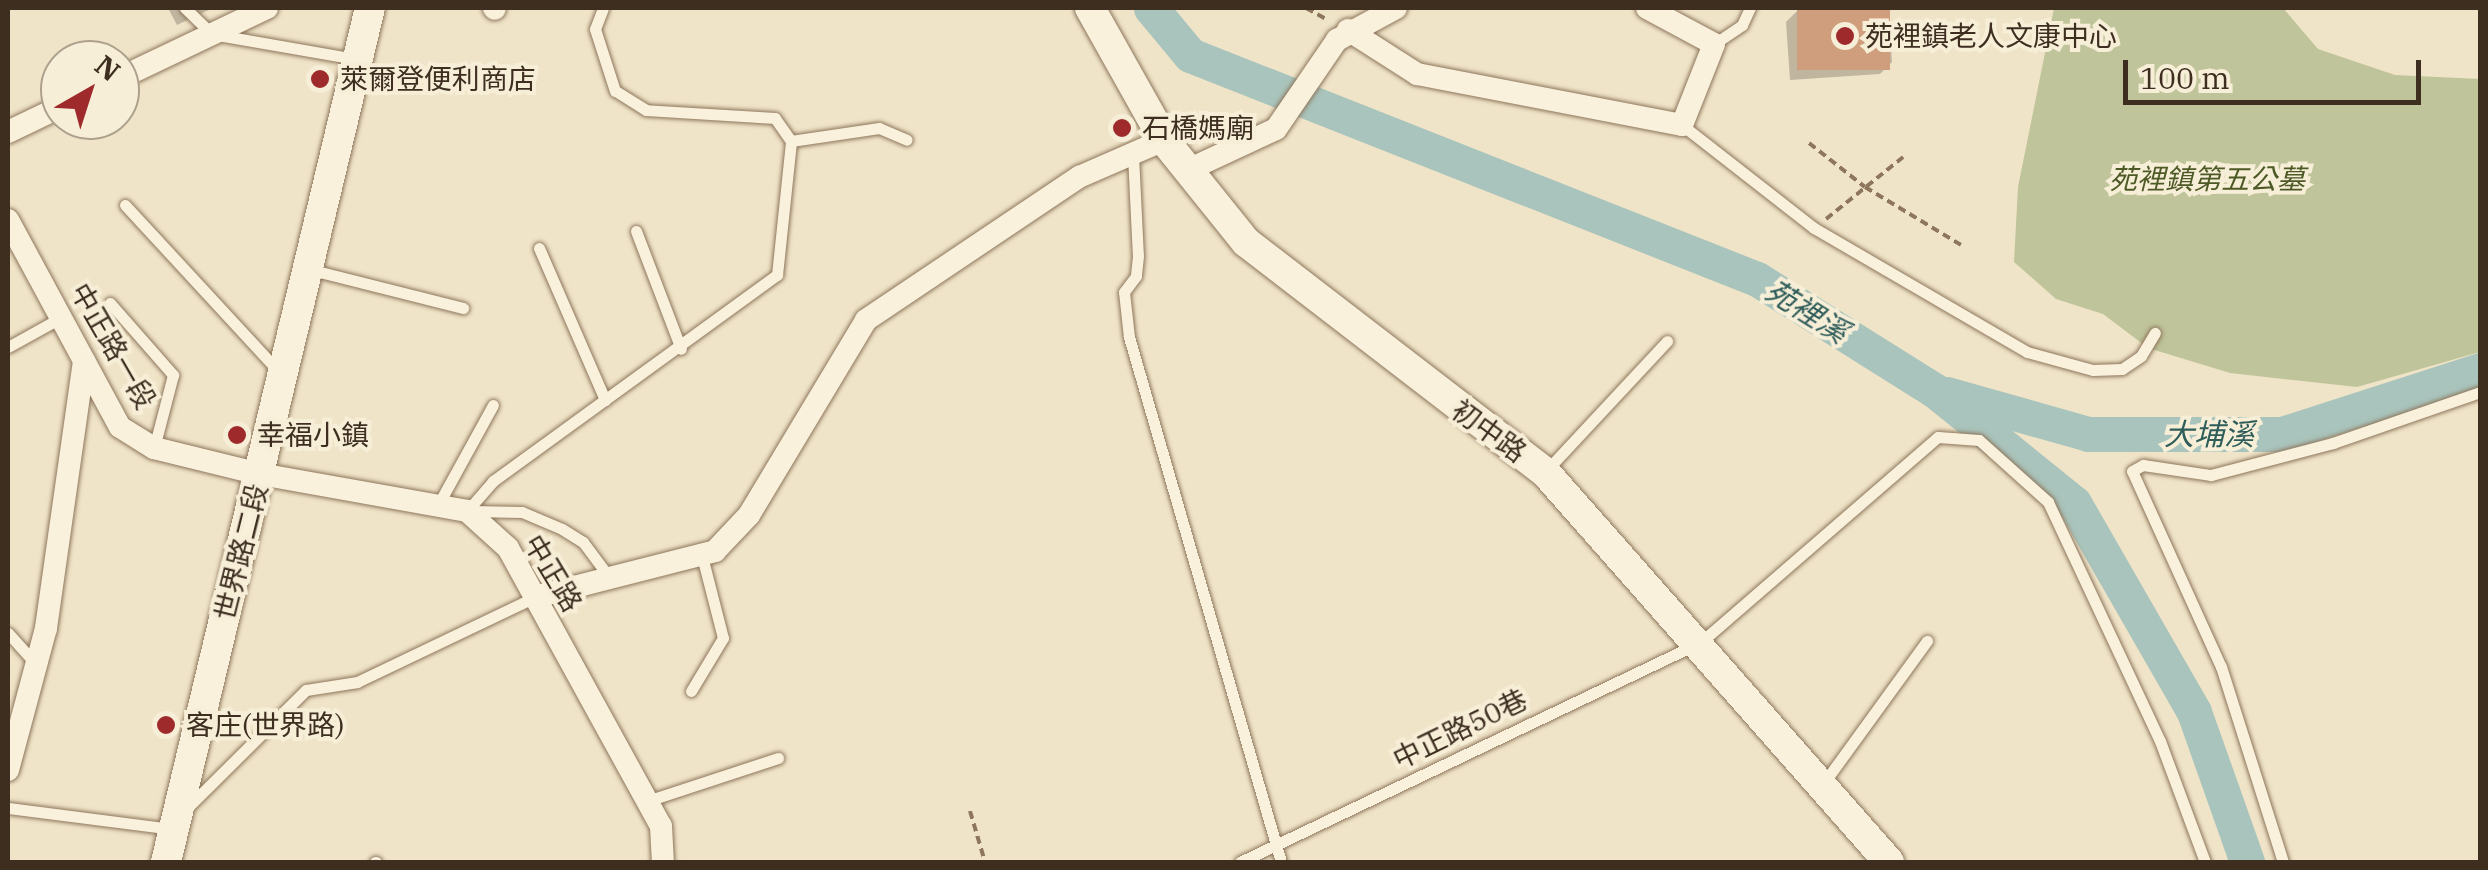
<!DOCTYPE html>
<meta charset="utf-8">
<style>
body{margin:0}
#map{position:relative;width:2488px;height:870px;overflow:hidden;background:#f0e4c8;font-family:"IBM Plex Serif","Noto Sans TC",serif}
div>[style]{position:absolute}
.cemetery>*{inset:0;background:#bfc49a}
.shadow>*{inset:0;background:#0003}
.river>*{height:35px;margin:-17.5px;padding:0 17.5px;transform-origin:17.5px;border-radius:17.5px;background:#a9c4bc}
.building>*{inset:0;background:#cf9f7d;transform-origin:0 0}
.path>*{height:4px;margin-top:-2px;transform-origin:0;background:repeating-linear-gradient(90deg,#8d765c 0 8px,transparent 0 13px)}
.roads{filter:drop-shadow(0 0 2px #8d765c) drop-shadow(0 0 2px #8d765c)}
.lane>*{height:11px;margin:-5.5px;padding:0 5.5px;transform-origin:5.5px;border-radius:5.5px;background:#faf1dc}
.street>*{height:22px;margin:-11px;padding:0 11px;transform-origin:11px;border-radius:11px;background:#faf1dc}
.secondary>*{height:30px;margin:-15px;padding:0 15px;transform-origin:15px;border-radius:15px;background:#faf1dc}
.dots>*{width:28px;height:28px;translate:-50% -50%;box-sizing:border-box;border:5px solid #f7eed8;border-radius:50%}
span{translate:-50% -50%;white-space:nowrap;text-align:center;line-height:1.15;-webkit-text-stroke:8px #f7eed8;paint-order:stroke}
.poi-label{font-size:28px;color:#3d2e20}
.left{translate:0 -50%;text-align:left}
.park-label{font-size:28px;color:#4d5a26;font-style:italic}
.street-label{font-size:28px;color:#3d2e20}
.water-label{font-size:30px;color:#2f5d5a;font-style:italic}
.frame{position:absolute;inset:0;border:10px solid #3d2e20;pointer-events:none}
.north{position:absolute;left:40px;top:40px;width:100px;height:100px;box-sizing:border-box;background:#f7eed8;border:2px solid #ada18e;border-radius:50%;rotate:39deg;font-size:28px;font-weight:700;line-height:40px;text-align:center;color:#3d2e20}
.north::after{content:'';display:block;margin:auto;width:35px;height:45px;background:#9e2a2b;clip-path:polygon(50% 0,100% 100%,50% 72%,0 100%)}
.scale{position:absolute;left:2123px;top:60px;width:298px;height:45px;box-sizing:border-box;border:5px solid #3d2e20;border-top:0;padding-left:12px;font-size:30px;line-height:35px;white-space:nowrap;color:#3d2e20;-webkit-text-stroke:8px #f7eed8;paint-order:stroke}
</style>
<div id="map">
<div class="cemetery">
<div style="clip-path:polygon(2054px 8px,2283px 8px,2318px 49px,2395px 75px,2480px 79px,2480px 352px,2357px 387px,2230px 373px,2148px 348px,2103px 314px,2056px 299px,2014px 262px,2018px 187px)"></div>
</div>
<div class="shadow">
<div style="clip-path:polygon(168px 8px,213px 8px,177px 25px)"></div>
<div style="clip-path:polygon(1888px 8px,1892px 62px,1880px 74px,1790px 80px,1786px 22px,1798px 10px)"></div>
</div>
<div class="river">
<div style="left:1151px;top:8px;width:61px;rotate:50.3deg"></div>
<div style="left:1190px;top:55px;width:610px;rotate:21.56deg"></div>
<div style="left:1757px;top:279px;width:209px;rotate:32.1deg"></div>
<div style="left:1934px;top:390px;width:180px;rotate:38.9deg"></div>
<div style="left:2074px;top:503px;width:241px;rotate:60.1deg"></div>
<div style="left:2194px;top:712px;width:159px;rotate:70.5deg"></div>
<div style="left:1947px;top:394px;width:147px;rotate:15.8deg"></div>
<div style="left:2088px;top:434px;width:194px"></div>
<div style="left:2282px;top:434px;width:208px;rotate:-17.9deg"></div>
</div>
<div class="building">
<div style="left:1797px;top:8px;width:93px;height:62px"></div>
</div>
<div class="path">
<div style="left:1306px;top:8px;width:25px;rotate:29deg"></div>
<div style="left:1809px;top:143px;width:71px;rotate:38.2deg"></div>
<div style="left:1865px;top:187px;width:112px;rotate:31.1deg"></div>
<div style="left:1826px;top:219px;width:99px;rotate:-38.8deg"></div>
<div style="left:970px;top:811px;width:53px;rotate:73.6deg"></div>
</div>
<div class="roads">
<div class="lane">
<div style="left:185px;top:8px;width:37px;rotate:44deg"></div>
<div style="left:212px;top:34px;width:145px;rotate:9.9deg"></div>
<div style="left:1714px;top:44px;width:34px;rotate:-34deg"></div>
<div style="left:1742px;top:25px;width:19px;rotate:-65deg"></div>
<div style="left:1682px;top:125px;width:167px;rotate:38deg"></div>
<div style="left:1814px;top:228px;width:246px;rotate:30.2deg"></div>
<div style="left:2027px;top:352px;width:68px;rotate:15.3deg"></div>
<div style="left:2093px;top:370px;width:29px;rotate:-2deg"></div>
<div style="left:2122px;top:369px;width:23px;rotate:-34deg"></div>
<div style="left:2141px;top:356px;width:27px;rotate:-59deg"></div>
<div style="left:791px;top:141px;width:89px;rotate:-8.4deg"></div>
<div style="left:879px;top:128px;width:30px;rotate:23deg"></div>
<div style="left:1133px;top:155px;width:101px;rotate:87.2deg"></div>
<div style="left:1138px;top:256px;width:20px;rotate:96deg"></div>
<div style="left:1136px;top:276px;width:20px;rotate:127deg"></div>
<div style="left:1124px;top:292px;width:45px;rotate:83.7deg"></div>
<div style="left:1129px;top:337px;width:547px;rotate:73.85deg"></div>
<div style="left:125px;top:205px;width:226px;rotate:47.3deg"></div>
<div style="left:636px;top:231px;width:126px;rotate:69.1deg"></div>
<div style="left:539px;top:248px;width:166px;rotate:66.5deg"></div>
<div style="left:308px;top:269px;width:160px;rotate:14.1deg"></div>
<div style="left:110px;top:303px;width:96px;rotate:48.8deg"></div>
<div style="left:173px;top:375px;width:75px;rotate:104.6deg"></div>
<div style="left:8px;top:347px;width:60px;rotate:-29.1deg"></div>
<div style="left:1545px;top:472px;width:179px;rotate:-47deg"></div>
<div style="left:438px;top:505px;width:114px;rotate:-61.2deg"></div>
<div style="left:467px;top:511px;width:40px;rotate:-49deg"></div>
<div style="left:493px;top:481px;width:351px;rotate:-36deg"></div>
<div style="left:777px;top:275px;width:135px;rotate:-84deg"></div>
<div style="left:791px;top:141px;width:28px;rotate:-125deg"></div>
<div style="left:775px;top:118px;width:129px;rotate:-176.5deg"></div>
<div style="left:646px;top:110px;width:36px;rotate:-148deg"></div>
<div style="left:615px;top:91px;width:65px;rotate:-107.9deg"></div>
<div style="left:595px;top:29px;width:22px;rotate:-69deg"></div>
<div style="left:471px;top:511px;width:51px;rotate:1.1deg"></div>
<div style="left:522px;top:512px;width:43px;rotate:23deg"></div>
<div style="left:562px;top:529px;width:25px;rotate:32deg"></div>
<div style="left:583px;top:542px;width:44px;rotate:53.4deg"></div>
<div style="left:8px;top:633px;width:40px;rotate:48deg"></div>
<div style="left:691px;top:691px;width:62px;rotate:-58.9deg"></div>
<div style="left:723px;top:638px;width:85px;rotate:-104.4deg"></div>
<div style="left:1823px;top:784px;width:177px;rotate:-54deg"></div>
<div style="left:647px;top:801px;width:138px;rotate:-18.2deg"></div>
<div style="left:189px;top:806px;width:165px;rotate:-44.8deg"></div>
<div style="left:306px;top:690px;width:52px;rotate:-8.9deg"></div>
<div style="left:357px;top:682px;width:197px;rotate:-25.5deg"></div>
<div style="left:8px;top:808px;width:165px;rotate:7.3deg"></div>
<div style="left:375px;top:862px;width:1px"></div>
<div style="left:1240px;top:862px;width:511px;rotate:-25.51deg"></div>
<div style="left:1701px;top:642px;width:313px;rotate:-40.9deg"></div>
<div style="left:1938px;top:437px;width:41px;rotate:4.2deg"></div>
<div style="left:1979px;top:440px;width:93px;rotate:41.9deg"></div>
<div style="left:2048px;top:502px;width:264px;rotate:64.9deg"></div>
<div style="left:2160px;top:741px;width:129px;rotate:69.6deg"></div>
<div style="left:2283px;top:862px;width:205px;rotate:-107.6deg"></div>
<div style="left:2221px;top:667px;width:215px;rotate:-114.4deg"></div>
<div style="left:2132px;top:471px;width:13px;rotate:-29deg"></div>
<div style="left:2143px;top:465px;width:69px;rotate:8.4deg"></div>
<div style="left:2211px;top:475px;width:126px;rotate:-14.7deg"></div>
<div style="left:2333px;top:443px;width:156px;rotate:-19.1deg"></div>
</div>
<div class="street">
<div style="left:494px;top:8px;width:1px;rotate:45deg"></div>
<div style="left:1348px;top:30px;width:82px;rotate:32.5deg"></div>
<div style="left:1417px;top:74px;width:270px;rotate:10.9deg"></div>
<div style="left:1682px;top:125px;width:87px;rotate:-68.4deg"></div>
<div style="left:1714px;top:44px;width:76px;rotate:-151.8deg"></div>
<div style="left:120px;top:78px;width:163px;rotate:-25.5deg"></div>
<div style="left:8px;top:132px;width:58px;rotate:-25.7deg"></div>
<div style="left:1188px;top:170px;width:97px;rotate:-25deg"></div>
<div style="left:1276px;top:129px;width:108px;rotate:-55.6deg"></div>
<div style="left:1337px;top:40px;width:67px;rotate:-28.5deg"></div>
<div style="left:8px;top:220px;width:235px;rotate:61.6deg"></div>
<div style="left:120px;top:427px;width:40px;rotate:32deg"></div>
<div style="left:154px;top:448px;width:109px;rotate:13.8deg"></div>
<div style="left:260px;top:474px;width:210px;rotate:10.1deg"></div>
<div style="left:467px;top:511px;width:55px;rotate:42.1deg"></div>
<div style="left:508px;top:548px;width:317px;rotate:61.2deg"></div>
<div style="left:661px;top:826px;width:36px;rotate:87deg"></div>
<div style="left:535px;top:597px;width:186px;rotate:-14.3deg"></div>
<div style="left:715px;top:551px;width:50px;rotate:-46.6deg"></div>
<div style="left:749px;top:515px;width:227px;rotate:-59deg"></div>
<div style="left:866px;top:320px;width:257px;rotate:-33.9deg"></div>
<div style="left:1079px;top:177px;width:93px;rotate:-23.5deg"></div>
<div style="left:8px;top:770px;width:147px;rotate:-75deg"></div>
<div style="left:46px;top:628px;width:270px;rotate:-81.9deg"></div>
</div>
<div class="secondary">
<div style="left:1090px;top:8px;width:151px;rotate:60.7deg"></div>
<div style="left:1164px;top:140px;width:131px;rotate:51.2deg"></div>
<div style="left:1246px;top:242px;width:377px;rotate:37.6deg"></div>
<div style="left:1545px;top:472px;width:520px;rotate:48.59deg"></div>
<div style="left:166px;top:862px;width:878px;rotate:-76.57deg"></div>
</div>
</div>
<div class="dots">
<div style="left:1845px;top:36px;background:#9e2a2b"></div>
<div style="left:320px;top:79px;background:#9e2a2b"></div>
<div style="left:1122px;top:128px;background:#9e2a2b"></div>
<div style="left:237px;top:435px;background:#9e2a2b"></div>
<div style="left:166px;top:725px;background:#9e2a2b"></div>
</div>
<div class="poi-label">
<span class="left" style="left:1865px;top:36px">苑裡鎮老人文康中心</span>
<span class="left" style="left:340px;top:79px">萊爾登便利商店</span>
<span class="left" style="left:1142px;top:128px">石橋媽廟</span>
<span class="left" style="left:257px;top:435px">幸福小鎮</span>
<span class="left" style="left:186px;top:725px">客庄(世界路)</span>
</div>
<div class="park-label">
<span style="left:2207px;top:179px">苑裡鎮第五公墓</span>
</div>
<div class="street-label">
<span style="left:113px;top:346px;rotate:60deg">中正路一段</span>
<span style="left:1489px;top:431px;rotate:36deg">初中路</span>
<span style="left:241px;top:552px;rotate:-76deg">世界路二段</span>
<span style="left:553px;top:573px;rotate:59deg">中正路</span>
<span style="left:1460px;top:729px;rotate:-26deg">中正路50巷</span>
</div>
<div class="water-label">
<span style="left:1807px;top:311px;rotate:32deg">苑裡溪</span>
<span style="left:2209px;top:434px">大埔溪</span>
</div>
<div class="frame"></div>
<div class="north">N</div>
<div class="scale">100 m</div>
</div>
